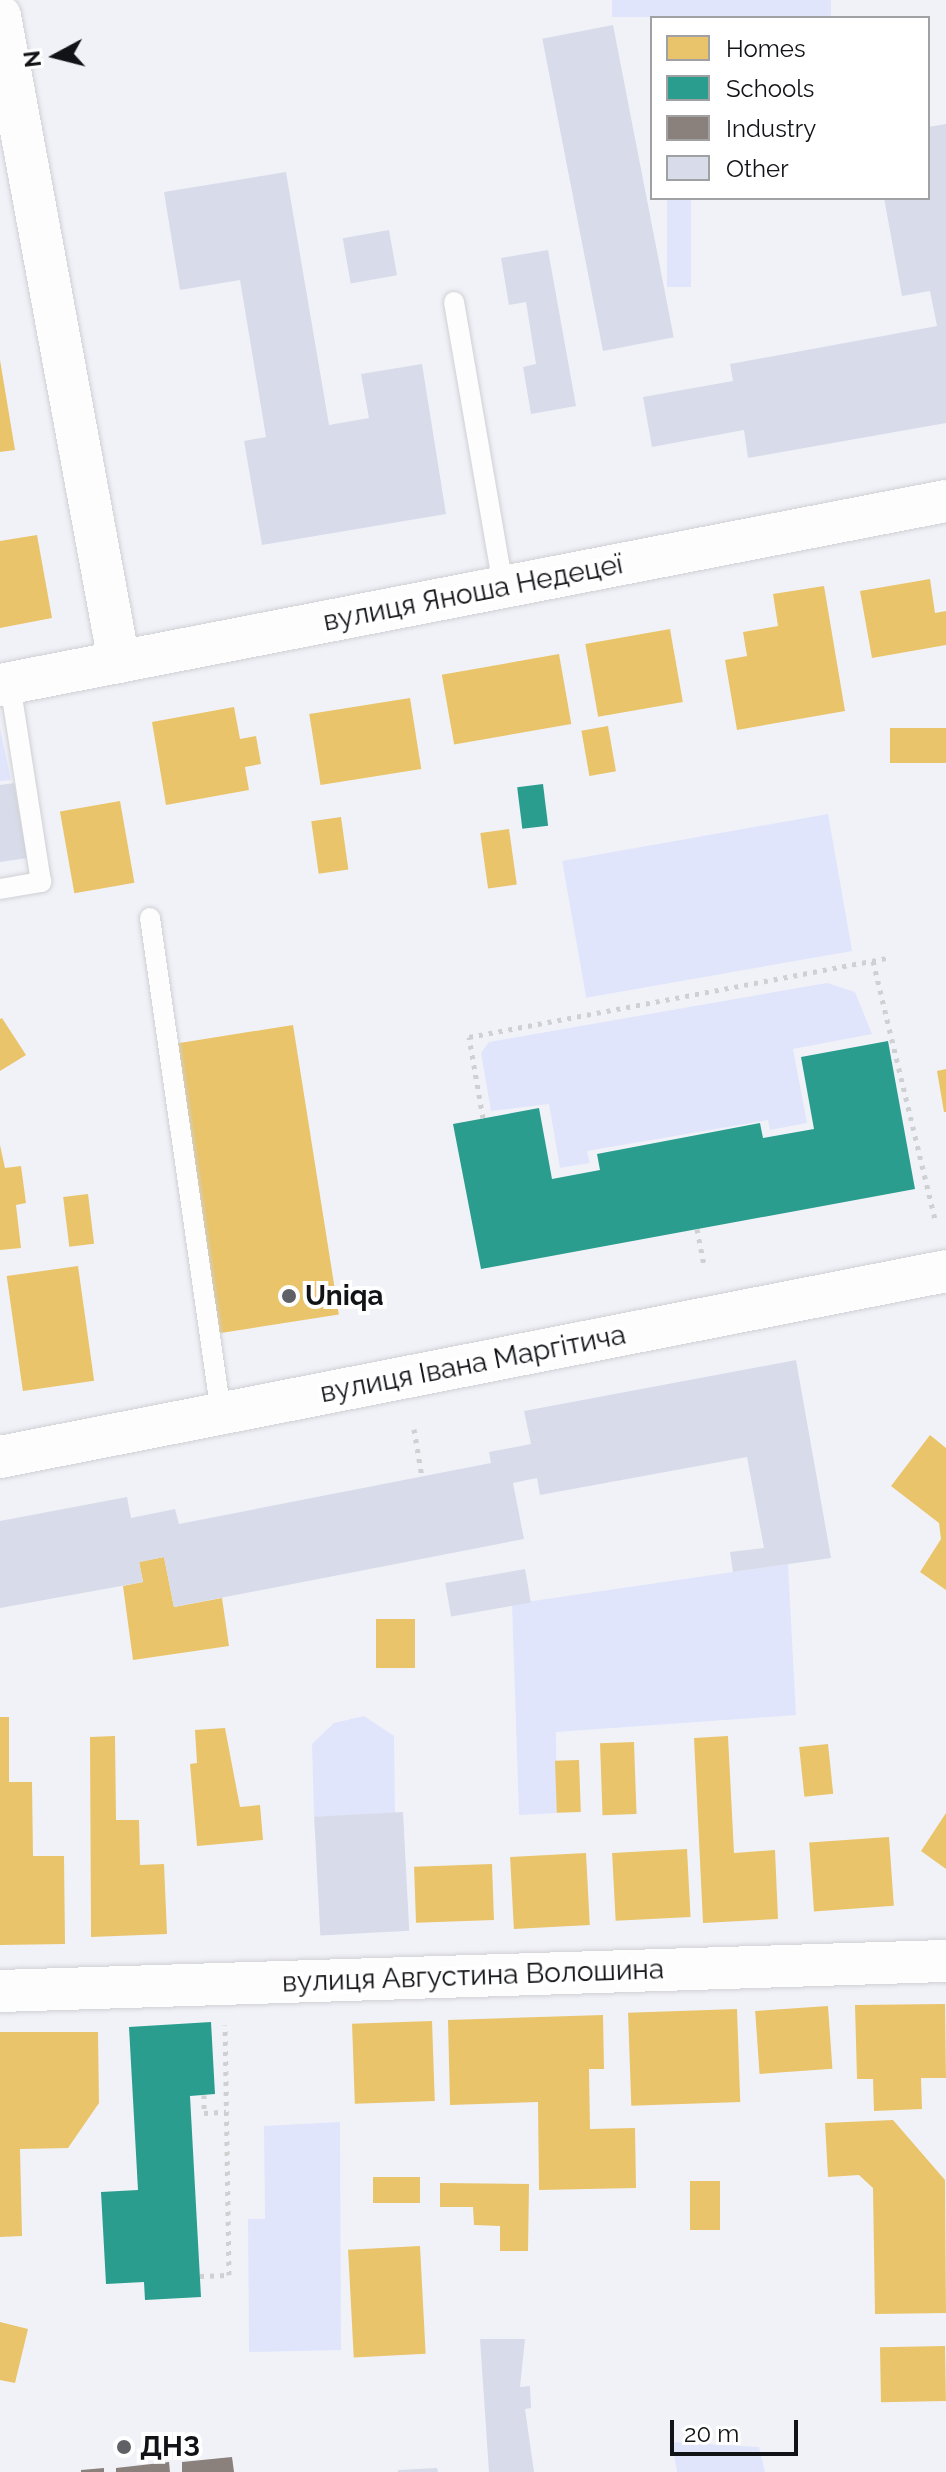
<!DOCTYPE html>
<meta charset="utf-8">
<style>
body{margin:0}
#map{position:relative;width:946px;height:2472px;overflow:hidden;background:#f1f2f8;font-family:Raleway,sans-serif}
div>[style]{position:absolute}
.green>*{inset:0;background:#e0e5fb;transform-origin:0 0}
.homes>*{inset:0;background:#e9c46a;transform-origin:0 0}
.schools>*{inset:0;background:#2a9d8f;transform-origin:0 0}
.industry>*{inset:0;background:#8a817c}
.building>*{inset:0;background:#d8dbe9;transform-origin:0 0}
.path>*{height:5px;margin-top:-2.5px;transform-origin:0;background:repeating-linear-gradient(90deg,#cfd0d2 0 4px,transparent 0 10px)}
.roads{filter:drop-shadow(0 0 2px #cfd0d4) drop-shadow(0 0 2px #cfd0d4)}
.service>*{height:20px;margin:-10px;padding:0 10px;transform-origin:10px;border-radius:10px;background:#fdfdfe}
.minor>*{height:42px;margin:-21px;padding:0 21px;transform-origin:21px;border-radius:21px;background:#fdfdfe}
.dots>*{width:22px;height:22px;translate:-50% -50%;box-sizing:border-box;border:4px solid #fff;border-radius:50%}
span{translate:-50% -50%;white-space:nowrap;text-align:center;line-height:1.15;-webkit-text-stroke:8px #fff;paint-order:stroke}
.street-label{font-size:28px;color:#121317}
.poi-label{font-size:28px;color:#121317;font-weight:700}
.left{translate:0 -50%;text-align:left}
.legend{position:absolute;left:650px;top:16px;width:280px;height:184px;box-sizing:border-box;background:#fff;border:2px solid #a0a1a2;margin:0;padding:10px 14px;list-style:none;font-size:24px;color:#121317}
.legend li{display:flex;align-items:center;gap:16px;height:40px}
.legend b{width:40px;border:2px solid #a0a1a2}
.north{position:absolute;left:16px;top:16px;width:80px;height:80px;-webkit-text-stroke:6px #fff;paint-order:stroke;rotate:263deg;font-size:22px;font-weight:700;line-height:32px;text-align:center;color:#121317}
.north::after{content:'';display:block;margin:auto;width:28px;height:36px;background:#121317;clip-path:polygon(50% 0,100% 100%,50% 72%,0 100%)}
.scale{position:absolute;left:670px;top:2420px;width:128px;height:36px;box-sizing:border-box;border:4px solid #121317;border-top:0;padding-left:10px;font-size:24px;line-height:28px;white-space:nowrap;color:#121317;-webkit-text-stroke:6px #fff;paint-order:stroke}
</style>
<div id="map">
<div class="green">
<div style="left:612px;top:0;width:219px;height:17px"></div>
<div style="left:667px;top:198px;width:24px;height:89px"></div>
<div style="clip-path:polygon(0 728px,11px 780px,0 781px)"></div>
<div style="left:828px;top:814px;width:139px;height:270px;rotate:80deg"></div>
<div style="clip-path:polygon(827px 983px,855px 992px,872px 1034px,793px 1049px,807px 1123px,770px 1130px,768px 1120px,587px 1151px,590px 1163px,560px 1168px,549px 1104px,491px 1111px,481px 1053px,489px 1042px)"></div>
<div style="clip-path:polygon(788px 1564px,796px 1715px,556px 1732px,557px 1813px,519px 1815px,512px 1604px)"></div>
<div style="clip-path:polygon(364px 1716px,394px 1736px,395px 1813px,314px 1817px,312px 1744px,334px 1723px)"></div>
<div style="clip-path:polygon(340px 2122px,341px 2350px,249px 2352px,248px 2219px,265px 2219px,264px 2126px)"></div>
<div style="clip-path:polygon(672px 2442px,759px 2447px,765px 2472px,677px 2472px)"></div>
</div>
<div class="homes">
<div style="clip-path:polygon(0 360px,15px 450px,0 452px)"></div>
<div style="clip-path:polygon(37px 535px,52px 618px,0 628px,0 541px)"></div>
<div style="clip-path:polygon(930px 579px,935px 613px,946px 611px,946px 645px,872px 658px,860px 591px)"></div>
<div style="clip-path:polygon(824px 586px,845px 711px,737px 730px,725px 660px,747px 656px,743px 632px,778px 626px,773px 594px)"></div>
<div style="left:670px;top:629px;width:74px;height:86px;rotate:80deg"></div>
<div style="left:559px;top:654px;width:71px;height:119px;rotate:80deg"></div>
<div style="left:410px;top:698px;width:72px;height:102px;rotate:81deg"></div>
<div style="clip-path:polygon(234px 707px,240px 739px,256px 736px,261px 764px,245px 767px,249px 790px,166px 805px,152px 722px)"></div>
<div style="left:608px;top:726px;width:46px;height:27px;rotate:80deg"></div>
<div style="left:946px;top:728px;width:35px;height:56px;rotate:90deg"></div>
<div style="left:120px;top:801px;width:83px;height:61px;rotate:80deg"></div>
<div style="left:341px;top:817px;width:53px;height:30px;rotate:82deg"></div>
<div style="left:509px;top:829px;width:56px;height:29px;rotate:82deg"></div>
<div style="clip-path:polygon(2px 1018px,26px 1055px,0 1071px,0 1019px)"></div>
<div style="left:293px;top:1025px;width:293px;height:121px;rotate:81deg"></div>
<div style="clip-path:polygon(946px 1069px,946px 1112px,944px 1112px,937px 1071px)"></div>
<div style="clip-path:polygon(0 1145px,5px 1168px,21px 1166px,26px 1203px,16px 1205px,21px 1248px,0 1250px)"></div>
<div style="left:88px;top:1194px;width:50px;height:25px;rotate:83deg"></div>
<div style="left:78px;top:1266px;width:116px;height:72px;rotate:82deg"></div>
<div style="clip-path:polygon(930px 1435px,946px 1448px,946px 1590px,920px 1572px,941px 1539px,939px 1523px,891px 1486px)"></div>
<div style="clip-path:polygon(164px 1557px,174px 1607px,222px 1598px,229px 1646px,133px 1660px,123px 1586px,143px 1582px,139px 1562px)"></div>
<div style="left:415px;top:1619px;width:49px;height:39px;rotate:90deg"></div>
<div style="clip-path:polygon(0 1717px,9px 1717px,9px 1782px,32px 1782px,33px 1856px,64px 1856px,65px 1944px,0 1945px)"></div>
<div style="clip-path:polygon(225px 1728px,240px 1807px,260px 1805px,263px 1840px,197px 1846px,190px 1764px,197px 1763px,195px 1730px)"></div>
<div style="clip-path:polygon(115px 1736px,116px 1820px,139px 1820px,140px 1865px,164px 1864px,167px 1934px,91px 1937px,90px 1737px)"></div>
<div style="clip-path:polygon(728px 1736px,734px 1853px,775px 1850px,778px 1919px,703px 1923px,694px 1738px)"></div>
<div style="left:634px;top:1742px;width:72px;height:34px;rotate:88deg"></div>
<div style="left:828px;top:1744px;width:50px;height:29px;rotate:84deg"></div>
<div style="left:579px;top:1760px;width:52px;height:24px;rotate:88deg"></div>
<div style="clip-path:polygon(946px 1813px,946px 1869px,921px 1851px)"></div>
<div style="left:889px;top:1837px;width:69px;height:80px;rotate:86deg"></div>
<div style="left:687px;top:1849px;width:68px;height:75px;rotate:87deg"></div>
<div style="left:586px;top:1853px;width:72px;height:76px;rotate:87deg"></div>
<div style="left:492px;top:1864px;width:56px;height:78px;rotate:88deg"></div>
<div style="clip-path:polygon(945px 2004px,946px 2078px,921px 2078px,922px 2109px,874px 2111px,873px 2079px,857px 2079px,855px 2005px)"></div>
<div style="left:828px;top:2006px;width:63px;height:73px;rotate:86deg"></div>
<div style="left:737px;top:2009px;width:93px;height:109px;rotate:88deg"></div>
<div style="clip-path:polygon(603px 2015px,604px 2069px,589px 2069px,590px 2129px,635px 2128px,636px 2188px,539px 2190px,538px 2102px,450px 2105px,448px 2020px)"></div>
<div style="left:432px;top:2021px;width:80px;height:80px;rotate:88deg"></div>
<div style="clip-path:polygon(0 2032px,98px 2032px,99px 2103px,68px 2148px,20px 2149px,22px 2236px,0 2237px)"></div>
<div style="clip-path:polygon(893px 2120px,945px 2180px,946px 2313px,875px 2314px,873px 2188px,859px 2175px,828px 2177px,825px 2123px)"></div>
<div style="left:373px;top:2177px;width:47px;height:26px"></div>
<div style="left:690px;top:2181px;width:30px;height:49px"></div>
<div style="clip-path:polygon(440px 2183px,529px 2184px,528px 2251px,500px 2251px,500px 2226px,474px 2225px,473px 2207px,440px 2207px)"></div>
<div style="left:420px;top:2246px;width:108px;height:72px;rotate:87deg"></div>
<div style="clip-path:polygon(0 2322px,28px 2329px,15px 2383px,0 2380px)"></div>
<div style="left:945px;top:2346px;width:55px;height:65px;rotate:89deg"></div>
</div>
<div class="schools">
<div style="left:543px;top:784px;width:42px;height:26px;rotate:83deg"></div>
<div style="clip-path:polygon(888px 1041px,915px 1189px,481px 1269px,453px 1124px,539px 1108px,552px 1179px,600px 1170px,597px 1154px,760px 1123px,763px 1138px,814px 1129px,801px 1057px)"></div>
<div style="clip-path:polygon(211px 2022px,215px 2094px,190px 2096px,201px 2297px,145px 2300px,144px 2282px,106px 2284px,101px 2192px,138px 2190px,129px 2027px)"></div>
</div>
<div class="industry">
<div style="clip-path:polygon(232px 2457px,234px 2472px,182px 2472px,182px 2462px)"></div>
<div style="clip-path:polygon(169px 2462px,170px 2472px,116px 2472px,116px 2468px)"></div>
<div style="clip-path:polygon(104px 2468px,104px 2472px,81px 2472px,81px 2470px)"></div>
</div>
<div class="building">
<div style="left:613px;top:25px;width:318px;height:72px;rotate:79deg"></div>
<div style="clip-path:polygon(946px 124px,946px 423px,748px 458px,744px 430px,652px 447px,643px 397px,733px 381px,730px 364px,937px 326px,930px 291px,902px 296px,884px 198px,928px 198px,928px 127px)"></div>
<div style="clip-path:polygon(286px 172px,329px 425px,369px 418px,361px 374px,422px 364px,446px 514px,262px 545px,244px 441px,266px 437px,240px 280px,180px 290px,164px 192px)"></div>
<div style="left:389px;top:230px;width:46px;height:47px;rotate:80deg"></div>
<div style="clip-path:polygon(548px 250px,576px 406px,531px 414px,523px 367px,536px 364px,526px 302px,509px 305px,501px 258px)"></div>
<div style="clip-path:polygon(14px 783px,27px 858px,0 862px,0 785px)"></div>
<div style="clip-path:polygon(796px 1360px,831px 1558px,733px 1572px,730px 1552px,764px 1548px,747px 1457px,540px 1495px,537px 1478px,513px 1483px,524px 1539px,174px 1607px,164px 1557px,139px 1562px,143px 1582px,0 1608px,0 1521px,127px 1497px,131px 1518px,175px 1509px,179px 1524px,491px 1463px,489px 1452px,531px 1444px,524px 1411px)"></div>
<div style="left:525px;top:1569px;width:34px;height:81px;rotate:80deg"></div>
<div style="left:403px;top:1812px;width:119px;height:89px;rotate:87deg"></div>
<div style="clip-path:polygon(480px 2339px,525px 2339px,520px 2387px,530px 2386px,531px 2408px,525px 2409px,534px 2472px,489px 2472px)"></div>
<div style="clip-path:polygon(437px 2468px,438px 2472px,398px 2472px,398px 2470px)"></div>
</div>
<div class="path">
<div style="left:873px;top:961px;width:265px;rotate:76.5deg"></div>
<div style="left:483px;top:1118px;width:82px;rotate:-99.8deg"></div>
<div style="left:469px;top:1037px;width:426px;rotate:-10.7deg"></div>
<div style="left:697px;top:1229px;width:37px;rotate:79deg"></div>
<div style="left:414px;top:1429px;width:49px;rotate:80.5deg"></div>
<div style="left:204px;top:2095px;width:18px;rotate:90deg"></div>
<div style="left:204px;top:2113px;width:22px;rotate:-3deg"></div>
<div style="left:200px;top:2276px;width:29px;rotate:-2deg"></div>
<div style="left:229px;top:2275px;width:250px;rotate:-90.9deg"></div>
</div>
<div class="roads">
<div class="service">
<div style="left:454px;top:302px;width:289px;rotate:80.2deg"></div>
<div style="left:0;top:889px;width:42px;rotate:-9.7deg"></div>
<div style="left:41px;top:882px;width:201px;rotate:-98.9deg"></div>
<div style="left:150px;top:918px;width:500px;rotate:81.84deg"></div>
</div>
<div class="minor">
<div style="left:0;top:16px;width:657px;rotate:79.56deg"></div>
<div style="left:0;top:685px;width:964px;rotate:-11.01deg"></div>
<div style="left:0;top:1457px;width:964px;rotate:-11.12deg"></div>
<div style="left:0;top:1991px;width:946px;rotate:-1.82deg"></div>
</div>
</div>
<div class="dots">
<div style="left:289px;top:1296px;background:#606166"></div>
<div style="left:124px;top:2447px;background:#606166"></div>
</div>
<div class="street-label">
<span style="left:473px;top:593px;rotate:-11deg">вулиця Яноша Недецеї</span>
<span style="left:473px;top:1364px;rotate:-11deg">вулиця Івана Маргітича</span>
<span style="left:473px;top:1976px;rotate:-2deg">вулиця Августина Волошина</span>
</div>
<div class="poi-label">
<span class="left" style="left:305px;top:1296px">Uniqa</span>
<span class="left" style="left:140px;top:2447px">ДНЗ</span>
</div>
<ul class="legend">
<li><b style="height:22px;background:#e9c46a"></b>Homes</li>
<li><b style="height:22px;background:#2a9d8f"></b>Schools</li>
<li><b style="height:22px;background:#8a817c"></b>Industry</li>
<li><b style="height:22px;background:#d8dbe9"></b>Other</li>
</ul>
<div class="north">N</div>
<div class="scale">20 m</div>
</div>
